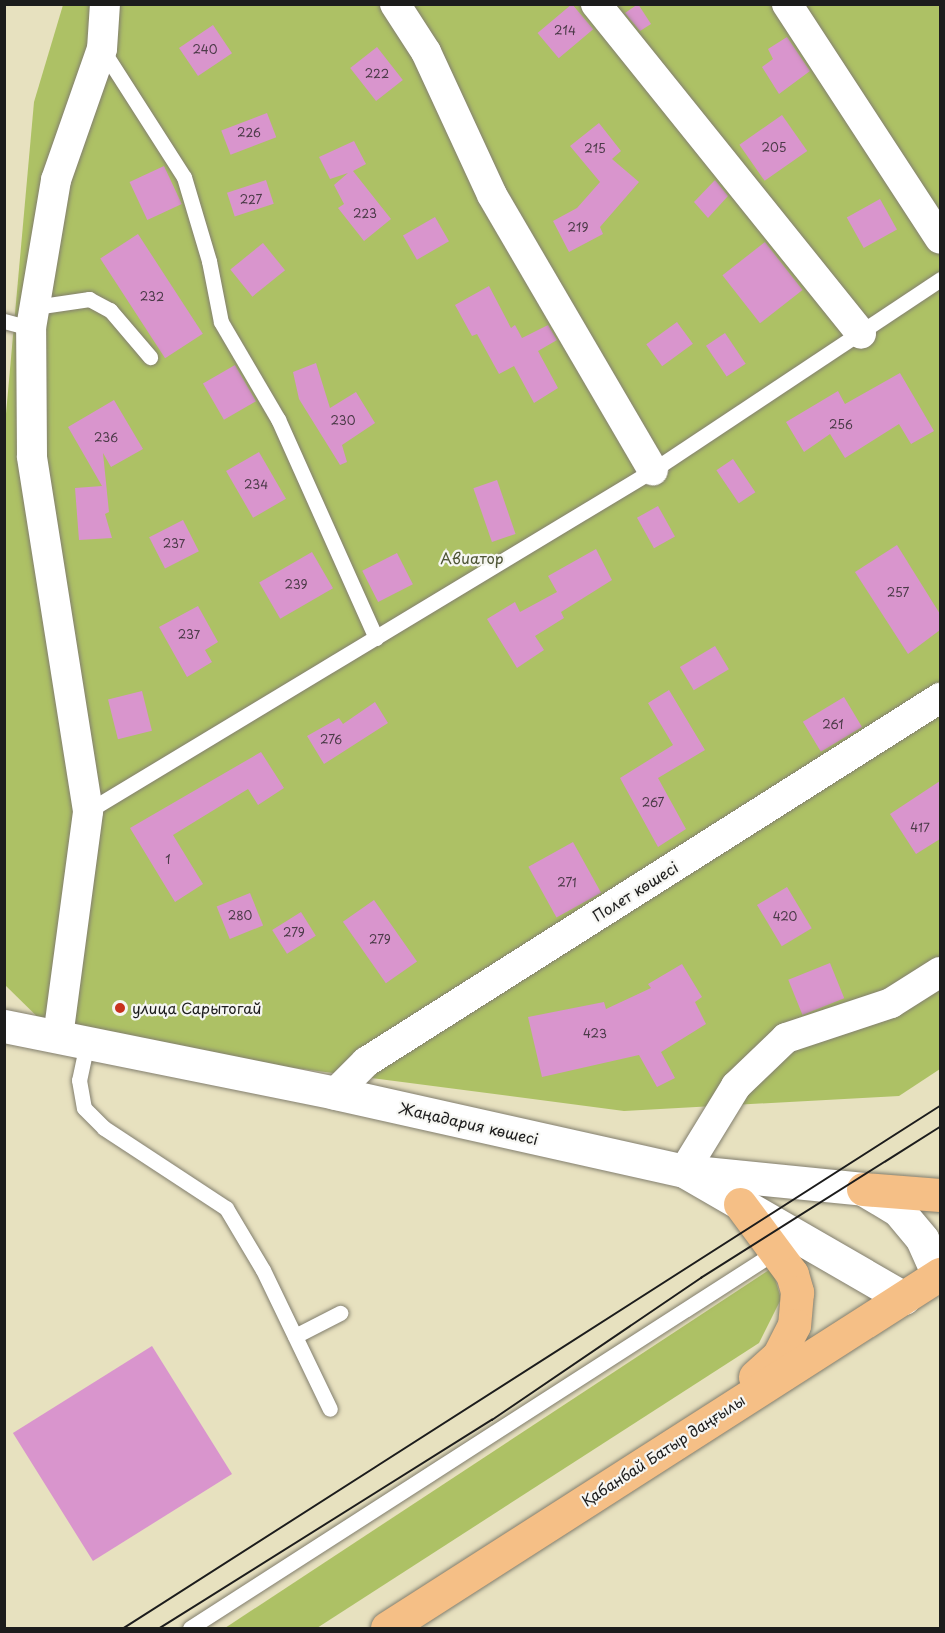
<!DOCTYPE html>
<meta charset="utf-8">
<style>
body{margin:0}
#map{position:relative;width:945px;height:1633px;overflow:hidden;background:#e7e1bf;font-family:"Playpen Sans",sans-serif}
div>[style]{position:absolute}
.green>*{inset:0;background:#adc165}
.building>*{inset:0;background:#d995cd;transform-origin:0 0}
.roads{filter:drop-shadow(0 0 2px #827e6e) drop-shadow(0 0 2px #827e6e)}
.service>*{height:15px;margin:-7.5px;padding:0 7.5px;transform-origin:7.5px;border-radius:7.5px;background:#fff}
.minor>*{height:30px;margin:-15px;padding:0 15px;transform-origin:15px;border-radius:15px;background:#fff}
.tertiary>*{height:33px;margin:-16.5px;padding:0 16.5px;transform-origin:16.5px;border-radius:16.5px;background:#fff}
.primary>*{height:33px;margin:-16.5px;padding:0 16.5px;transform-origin:16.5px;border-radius:16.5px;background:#f5bf86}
.tram>*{height:1.5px;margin:-0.75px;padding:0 0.75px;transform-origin:0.75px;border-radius:0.75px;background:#1c1c1c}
.dots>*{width:16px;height:16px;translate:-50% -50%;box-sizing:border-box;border:3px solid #f6f6f2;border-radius:50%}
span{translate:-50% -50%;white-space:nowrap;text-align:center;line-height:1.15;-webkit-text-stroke:4.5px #f6f6f2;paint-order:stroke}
.number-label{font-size:12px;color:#4b3a48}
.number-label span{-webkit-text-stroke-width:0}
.park-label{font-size:15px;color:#4f5636}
.street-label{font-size:15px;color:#1c1c1c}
.poi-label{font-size:15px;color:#1c1c1c}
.left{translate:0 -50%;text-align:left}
.frame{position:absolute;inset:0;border:6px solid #1c1c1c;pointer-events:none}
</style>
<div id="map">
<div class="green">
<div style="clip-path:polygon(63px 5px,940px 5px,940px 1069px,899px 1096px,624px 1111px,58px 1037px,5px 985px,5px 425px,34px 102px)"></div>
<div style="clip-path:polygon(772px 1268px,781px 1299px,759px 1343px,317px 1628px,225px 1628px)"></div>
</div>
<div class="building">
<div style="left:572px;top:4px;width:33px;height:45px;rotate:50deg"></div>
<div style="clip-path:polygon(638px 4px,651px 24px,640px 31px,625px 13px)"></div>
<div style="left:213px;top:25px;width:34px;height:41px;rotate:56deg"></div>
<div style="clip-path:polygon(787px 37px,810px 71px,779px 94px,762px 67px,773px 59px,768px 49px)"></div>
<div style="left:377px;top:47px;width:42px;height:34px;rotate:52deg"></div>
<div style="left:267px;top:113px;width:26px;height:49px;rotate:69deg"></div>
<div style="left:782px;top:115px;width:44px;height:52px;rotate:55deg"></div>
<div style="clip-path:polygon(599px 123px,621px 151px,612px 159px,639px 182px,600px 227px,603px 234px,569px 252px,553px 221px,577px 208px,600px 182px,570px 146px)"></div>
<div style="clip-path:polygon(354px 141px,366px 164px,353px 171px,391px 219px,364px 241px,338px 208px,344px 204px,334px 185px,348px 173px,330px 179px,319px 157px)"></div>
<div style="left:164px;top:166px;width:42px;height:38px;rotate:65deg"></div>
<div style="left:266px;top:180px;width:25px;height:41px;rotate:72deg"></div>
<div style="clip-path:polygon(715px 180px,728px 196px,708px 218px,694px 202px)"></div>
<div style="left:880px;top:199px;width:35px;height:38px;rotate:61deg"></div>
<div style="left:435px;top:217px;width:28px;height:37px;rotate:60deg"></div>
<div style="left:138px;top:234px;width:119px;height:45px;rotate:57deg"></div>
<div style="left:765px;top:242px;width:61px;height:54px;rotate:52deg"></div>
<div style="left:263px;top:243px;width:35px;height:42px;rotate:51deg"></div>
<div style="clip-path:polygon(489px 286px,511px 328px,515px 325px,522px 338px,548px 325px,557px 340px,538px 351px,558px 388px,534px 403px,514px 366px,499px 374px,477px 334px,472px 336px,455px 305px)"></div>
<div style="left:677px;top:322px;width:27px;height:38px;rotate:54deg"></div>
<div style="left:725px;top:333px;width:37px;height:23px;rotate:56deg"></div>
<div style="clip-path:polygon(316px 363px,330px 408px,356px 392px,375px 423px,342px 445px,347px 462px,340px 465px,299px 399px,293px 372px)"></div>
<div style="left:235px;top:365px;width:42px;height:37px;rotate:60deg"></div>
<div style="clip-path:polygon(900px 373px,934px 431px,911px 444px,899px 424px,845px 458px,830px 434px,804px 452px,786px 422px,838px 391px,845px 404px)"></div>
<div style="clip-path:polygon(114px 400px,143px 449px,111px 467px,103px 453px,109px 512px,105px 514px,112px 538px,79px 540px,75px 488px,102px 486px,68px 427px)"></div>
<div style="left:259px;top:452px;width:54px;height:38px;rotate:60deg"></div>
<div style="left:733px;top:459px;width:40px;height:20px;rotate:56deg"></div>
<div style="left:497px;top:480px;width:57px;height:25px;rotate:71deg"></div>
<div style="left:658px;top:506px;width:35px;height:24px;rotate:61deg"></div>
<div style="left:183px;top:520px;width:35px;height:38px;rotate:63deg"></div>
<div style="clip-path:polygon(897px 545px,940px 614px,940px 630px,908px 654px,855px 572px)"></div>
<div style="clip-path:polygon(596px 549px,612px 580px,561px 612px,564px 618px,535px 636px,544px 650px,517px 668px,487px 619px,515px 602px,520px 612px,557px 592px,548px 576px)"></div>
<div style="left:312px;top:552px;width:42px;height:61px;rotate:60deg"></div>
<div style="left:397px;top:553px;width:35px;height:39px;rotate:63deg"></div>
<div style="clip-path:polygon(198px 606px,218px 642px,205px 650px,212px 662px,187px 677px,159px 627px)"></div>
<div style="left:715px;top:646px;width:27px;height:41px;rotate:59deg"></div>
<div style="clip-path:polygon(669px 690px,705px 750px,658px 778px,686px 829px,658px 847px,620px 778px,673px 745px,648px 703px)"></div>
<div style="left:142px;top:691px;width:41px;height:35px;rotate:76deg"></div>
<div style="left:844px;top:697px;width:35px;height:48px;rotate:59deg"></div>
<div style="clip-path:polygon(375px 702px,388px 723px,324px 764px,307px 736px,339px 718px,343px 724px)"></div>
<div style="clip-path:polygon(261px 752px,284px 788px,258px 805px,248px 789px,173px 835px,203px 884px,175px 902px,130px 828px)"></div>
<div style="clip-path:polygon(940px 781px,940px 839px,916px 854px,890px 814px)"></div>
<div style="left:573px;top:842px;width:58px;height:51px;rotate:61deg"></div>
<div style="left:787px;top:887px;width:48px;height:35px;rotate:59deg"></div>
<div style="left:250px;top:893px;width:35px;height:36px;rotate:68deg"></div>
<div style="left:374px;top:900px;width:75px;height:38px;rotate:55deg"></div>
<div style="left:301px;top:912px;width:28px;height:34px;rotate:58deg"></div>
<div style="left:830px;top:963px;width:38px;height:45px;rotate:68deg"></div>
<div style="clip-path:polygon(682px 964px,702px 997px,695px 1002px,706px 1024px,661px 1052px,675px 1078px,657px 1087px,639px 1055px,542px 1077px,528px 1017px,604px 1002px,606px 1009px,651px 988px,648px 984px)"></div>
<div style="left:152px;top:1346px;width:151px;height:164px;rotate:58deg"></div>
</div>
<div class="roads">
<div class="service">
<div style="left:102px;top:49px;width:152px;rotate:57.4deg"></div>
<div style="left:184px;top:177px;width:88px;rotate:73.4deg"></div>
<div style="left:209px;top:261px;width:62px;rotate:78.9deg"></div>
<div style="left:221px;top:322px;width:113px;rotate:59.6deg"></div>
<div style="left:278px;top:419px;width:240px;rotate:65.9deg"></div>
<div style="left:35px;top:307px;width:55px;rotate:-8.4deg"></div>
<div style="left:89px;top:299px;width:24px;rotate:28deg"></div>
<div style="left:110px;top:310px;width:62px;rotate:49.6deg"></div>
<div style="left:4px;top:321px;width:28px;rotate:15deg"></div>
<div style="left:88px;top:811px;width:660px;rotate:-31.11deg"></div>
<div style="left:653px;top:470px;width:345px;rotate:-33.6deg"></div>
<div style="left:87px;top:1043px;width:38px;rotate:102deg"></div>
<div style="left:79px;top:1080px;width:28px;rotate:80deg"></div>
<div style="left:84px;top:1108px;width:28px;rotate:45deg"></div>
<div style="left:104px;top:1128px;width:146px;rotate:33.3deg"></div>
<div style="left:226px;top:1208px;width:72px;rotate:59.2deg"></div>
<div style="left:263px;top:1270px;width:154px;rotate:64.3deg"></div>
<div style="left:295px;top:1336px;width:51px;rotate:-27.1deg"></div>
<div style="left:190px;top:1628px;width:695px;rotate:-32.73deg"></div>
</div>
<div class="minor">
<div style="left:395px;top:4px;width:57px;rotate:57.1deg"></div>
<div style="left:426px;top:52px;width:157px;rotate:65.2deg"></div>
<div style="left:492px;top:195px;width:319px;rotate:59.7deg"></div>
<div style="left:596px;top:4px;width:423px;rotate:51.2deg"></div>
<div style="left:787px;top:4px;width:280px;rotate:56.9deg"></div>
<div style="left:58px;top:1037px;width:228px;rotate:-82.4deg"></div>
<div style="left:88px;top:811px;width:359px;rotate:-99deg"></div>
<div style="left:32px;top:456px;width:128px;rotate:-90.4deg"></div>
<div style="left:31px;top:328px;width:150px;rotate:-80.4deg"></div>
<div style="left:56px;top:180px;width:139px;rotate:-70.7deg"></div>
<div style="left:102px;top:49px;width:45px;rotate:-86.2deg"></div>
<div style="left:335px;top:1093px;width:44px;rotate:-45deg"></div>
<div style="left:366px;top:1062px;width:680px;rotate:-32.38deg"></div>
<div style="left:684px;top:1171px;width:100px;rotate:-58.5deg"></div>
<div style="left:736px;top:1086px;width:69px;rotate:-43.8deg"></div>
<div style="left:786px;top:1038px;width:111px;rotate:-18.4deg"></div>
<div style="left:891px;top:1003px;width:58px;rotate:-32.3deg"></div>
</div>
<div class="tertiary">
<div style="left:4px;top:1026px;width:338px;rotate:11.4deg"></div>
<div style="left:335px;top:1093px;width:358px;rotate:12.6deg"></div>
<div style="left:684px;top:1171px;width:254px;rotate:30deg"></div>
<div style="left:694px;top:1172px;width:170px;rotate:5.7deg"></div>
<div style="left:863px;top:1189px;width:41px;rotate:31deg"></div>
<div style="left:898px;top:1210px;width:38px;rotate:50deg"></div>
<div style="left:922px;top:1239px;width:39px;rotate:66deg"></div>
</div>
<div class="primary">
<div style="left:863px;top:1189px;width:77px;rotate:4.5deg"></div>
<div style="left:740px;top:1204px;width:87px;rotate:53.4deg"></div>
<div style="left:792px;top:1274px;width:19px;rotate:74deg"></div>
<div style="left:797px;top:1292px;width:33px;rotate:95deg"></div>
<div style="left:794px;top:1325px;width:35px;rotate:117deg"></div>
<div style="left:778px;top:1356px;width:31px;rotate:138deg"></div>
<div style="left:387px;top:1628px;width:657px;rotate:-32.63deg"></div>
</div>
</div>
<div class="tram">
<div style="left:124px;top:1628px;width:969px;rotate:-32.61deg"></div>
<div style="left:160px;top:1628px;width:392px;rotate:-32.1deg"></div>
<div style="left:492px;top:1420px;width:253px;rotate:-34.2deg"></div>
<div style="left:701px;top:1278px;width:283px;rotate:-32.3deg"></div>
</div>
<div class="dots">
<div style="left:120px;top:1008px;background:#c8321e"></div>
</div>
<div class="number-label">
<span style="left:565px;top:31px">214</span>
<span style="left:205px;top:50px">240</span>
<span style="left:377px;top:74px">222</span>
<span style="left:249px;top:133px">226</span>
<span style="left:774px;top:148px">205</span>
<span style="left:595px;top:149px">215</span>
<span style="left:251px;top:200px">227</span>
<span style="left:365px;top:214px">223</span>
<span style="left:578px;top:228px">219</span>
<span style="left:152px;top:297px">232</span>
<span style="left:343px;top:421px">230</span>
<span style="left:841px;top:425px">256</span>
<span style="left:106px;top:438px">236</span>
<span style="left:256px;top:485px">234</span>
<span style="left:174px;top:544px">237</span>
<span style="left:296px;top:585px">239</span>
<span style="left:898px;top:593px">257</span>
<span style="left:189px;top:635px">237</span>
<span style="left:833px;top:725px">261</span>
<span style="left:331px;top:740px">276</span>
<span style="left:653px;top:803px">267</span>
<span style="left:920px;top:828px">417</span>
<span style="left:168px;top:860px">1</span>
<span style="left:567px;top:883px">271</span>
<span style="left:240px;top:916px">280</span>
<span style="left:785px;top:917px">420</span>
<span style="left:294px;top:933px">279</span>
<span style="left:380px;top:940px">279</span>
<span style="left:595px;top:1034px">423</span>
</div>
<div class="park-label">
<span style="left:472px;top:558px">Авиатор</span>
</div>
<div class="street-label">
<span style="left:635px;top:891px;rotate:-32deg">Полет көшесі</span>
<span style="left:469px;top:1123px;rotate:13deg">Жаңадария көшесі</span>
<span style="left:663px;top:1450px;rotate:-33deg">Қабанбай Батыр даңғылы</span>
</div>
<div class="poi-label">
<span class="left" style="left:132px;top:1008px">улица Сарытогай</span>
</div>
<div class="frame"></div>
</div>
